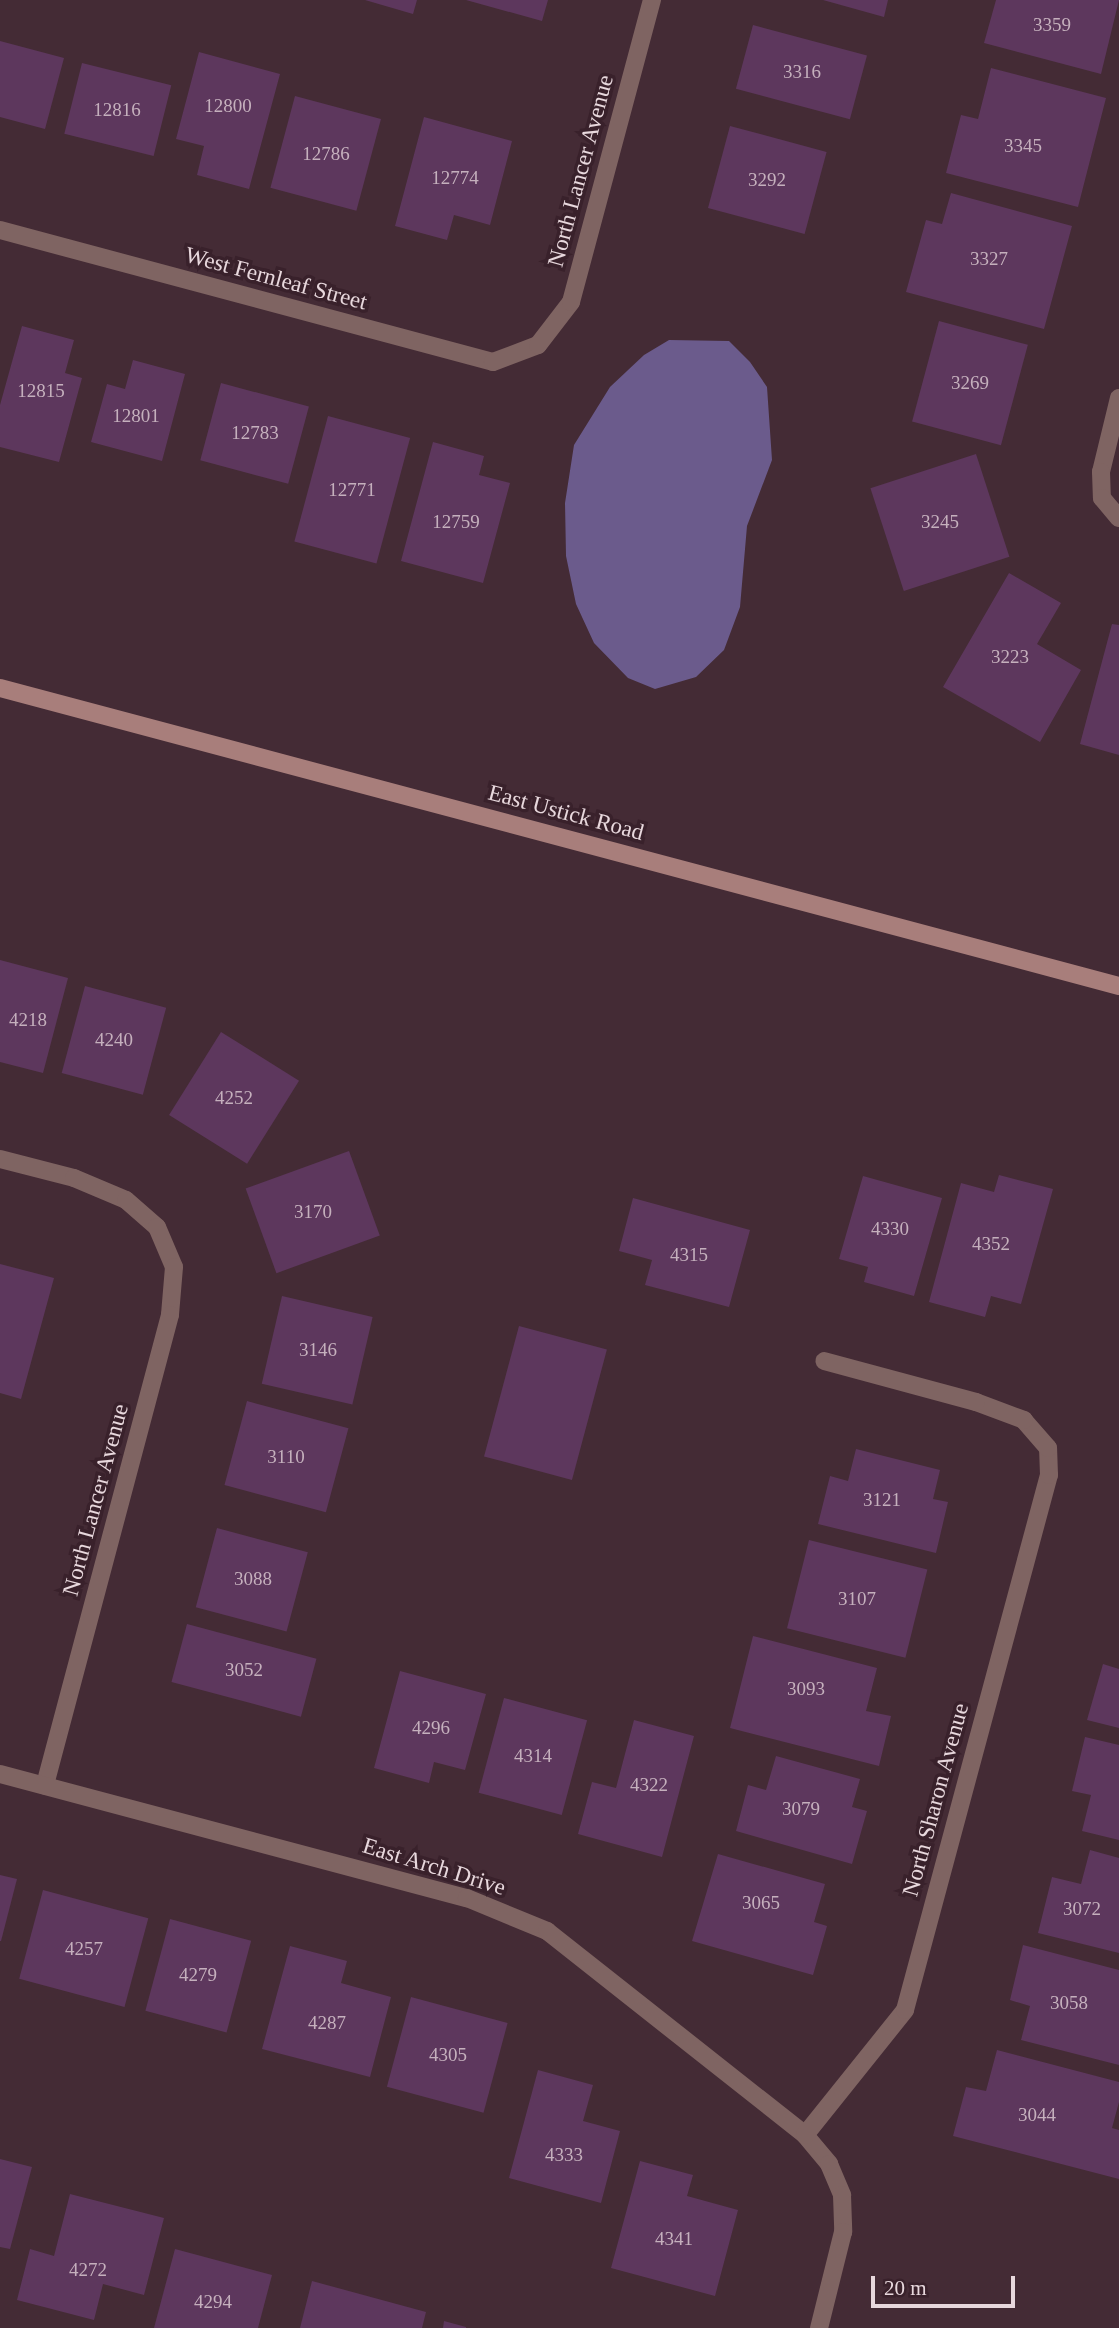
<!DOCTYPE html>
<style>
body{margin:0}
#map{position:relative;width:1119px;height:2328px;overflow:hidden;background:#442b35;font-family:Georgia,serif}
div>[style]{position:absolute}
.water>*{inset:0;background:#6b5b8c}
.building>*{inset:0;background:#5d375d;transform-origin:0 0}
.minor>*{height:18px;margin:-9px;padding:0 9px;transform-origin:9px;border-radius:9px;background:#7f6462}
.secondary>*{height:18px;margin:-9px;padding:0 9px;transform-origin:9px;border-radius:9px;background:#a87e7b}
span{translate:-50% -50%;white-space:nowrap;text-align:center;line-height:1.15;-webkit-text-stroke:7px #39212b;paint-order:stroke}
.number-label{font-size:19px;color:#c5b0bd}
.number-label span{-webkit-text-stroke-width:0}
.street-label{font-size:23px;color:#e8d8dd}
.scale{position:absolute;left:871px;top:2276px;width:144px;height:32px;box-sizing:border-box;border:4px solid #e8d8dd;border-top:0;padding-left:9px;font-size:21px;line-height:24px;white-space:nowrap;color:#e8d8dd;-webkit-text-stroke:5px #39212b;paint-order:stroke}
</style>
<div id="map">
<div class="water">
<div style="clip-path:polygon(669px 340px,729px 341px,750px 362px,767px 387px,772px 460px,747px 526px,740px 607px,724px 650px,696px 677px,655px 689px,628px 678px,594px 643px,576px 604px,566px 556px,565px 503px,574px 445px,610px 387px,644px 355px)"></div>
</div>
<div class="building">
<div style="clip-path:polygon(365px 0,417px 0,413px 14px)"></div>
<div style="clip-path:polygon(466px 0,548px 0,542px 21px)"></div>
<div style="clip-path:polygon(823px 0,888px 0,884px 17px)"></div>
<div style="clip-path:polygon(996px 0,1119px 0,1101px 74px,984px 43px)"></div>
<div style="left:753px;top:25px;width:118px;height:66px;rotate:15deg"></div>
<div style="clip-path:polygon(0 41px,64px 58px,45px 129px,0 117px)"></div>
<div style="clip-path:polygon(199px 52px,280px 74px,249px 189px,197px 175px,204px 146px,176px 139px)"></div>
<div style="left:82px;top:63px;width:92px;height:73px;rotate:14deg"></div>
<div style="clip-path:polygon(991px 68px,1106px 98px,1078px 207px,946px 173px,961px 115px,978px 119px)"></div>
<div style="left:295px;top:96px;width:89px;height:95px;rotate:15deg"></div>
<div style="clip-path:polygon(424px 117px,512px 141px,490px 225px,454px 215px,447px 240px,395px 226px)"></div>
<div style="left:730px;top:126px;width:100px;height:85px;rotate:15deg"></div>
<div style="clip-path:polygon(951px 193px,1072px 226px,1044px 329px,906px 292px,926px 220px,942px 224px)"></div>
<div style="left:939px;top:321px;width:92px;height:104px;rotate:15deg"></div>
<div style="clip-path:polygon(22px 326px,74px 340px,65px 373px,82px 378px,59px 462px,0 447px,0 405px)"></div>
<div style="clip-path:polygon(133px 360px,185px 374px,162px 461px,91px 442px,107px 384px,125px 389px)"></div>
<div style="left:221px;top:383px;width:91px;height:80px;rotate:15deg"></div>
<div style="left:328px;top:416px;width:85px;height:130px;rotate:15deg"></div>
<div style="clip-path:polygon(433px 442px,484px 456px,479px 475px,510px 483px,483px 583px,401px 561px)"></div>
<div style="left:976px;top:454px;width:108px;height:111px;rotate:72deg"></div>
<div style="clip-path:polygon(1009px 573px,1061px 603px,1037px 644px,1081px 670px,1040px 742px,943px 687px)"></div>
<div style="clip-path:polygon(1112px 624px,1119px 625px,1119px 755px,1080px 744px)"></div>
<div style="clip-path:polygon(0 960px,68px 978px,43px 1073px,0 1062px)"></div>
<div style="left:85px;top:986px;width:84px;height:90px;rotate:15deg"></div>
<div style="left:221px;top:1032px;width:92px;height:98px;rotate:32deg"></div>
<div style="left:349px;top:1151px;width:90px;height:110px;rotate:70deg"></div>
<div style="clip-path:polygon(999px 1175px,1053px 1189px,1021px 1304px,991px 1296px,985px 1317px,929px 1302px,961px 1183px,994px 1192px)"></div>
<div style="clip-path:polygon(863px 1176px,942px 1198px,914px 1296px,864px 1282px,868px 1267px,839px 1259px)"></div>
<div style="clip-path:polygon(633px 1198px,750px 1230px,729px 1307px,645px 1285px,652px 1260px,619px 1251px)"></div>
<div style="clip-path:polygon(0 1264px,54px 1278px,21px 1399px,0 1393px)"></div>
<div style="left:282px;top:1296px;width:93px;height:90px;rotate:13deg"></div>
<div style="left:519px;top:1326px;width:91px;height:135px;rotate:15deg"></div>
<div style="left:247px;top:1401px;width:105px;height:87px;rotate:15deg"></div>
<div style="clip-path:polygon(856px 1449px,940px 1470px,933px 1499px,948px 1502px,936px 1553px,818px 1524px,830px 1476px,848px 1481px)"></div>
<div style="left:217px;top:1528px;width:94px;height:82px;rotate:15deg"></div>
<div style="left:809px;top:1540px;width:122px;height:91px;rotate:14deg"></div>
<div style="left:187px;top:1624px;width:134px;height:60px;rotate:15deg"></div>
<div style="clip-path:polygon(753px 1636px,877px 1668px,866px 1711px,891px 1716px,879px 1766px,730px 1728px)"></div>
<div style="clip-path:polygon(1103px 1664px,1119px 1669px,1119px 1728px,1087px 1720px)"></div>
<div style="clip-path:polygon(400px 1671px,486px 1694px,465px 1770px,434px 1762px,429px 1783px,374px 1768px)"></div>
<div style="left:504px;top:1698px;width:86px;height:98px;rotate:15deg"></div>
<div style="clip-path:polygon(634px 1720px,694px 1736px,662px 1857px,578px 1834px,592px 1782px,616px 1788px)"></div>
<div style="clip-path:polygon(1085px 1737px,1119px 1745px,1119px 1840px,1082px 1831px,1091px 1795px,1072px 1791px)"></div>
<div style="clip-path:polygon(776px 1756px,860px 1779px,852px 1807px,867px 1811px,852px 1864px,736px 1831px,748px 1785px,766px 1790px)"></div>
<div style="clip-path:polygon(1090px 1850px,1119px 1858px,1119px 1953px,1038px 1933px,1052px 1877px,1081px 1884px)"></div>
<div style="clip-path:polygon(718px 1854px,825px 1884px,814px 1922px,827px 1926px,813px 1975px,692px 1941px)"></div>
<div style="clip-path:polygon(0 1875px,17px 1879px,1px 1941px,0 1941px)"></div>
<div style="left:43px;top:1890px;width:109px;height:92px;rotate:15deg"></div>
<div style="left:170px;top:1919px;width:84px;height:95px;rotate:15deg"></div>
<div style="clip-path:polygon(1023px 1945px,1119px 1970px,1119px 2065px,1021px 2040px,1030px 2006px,1010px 2000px)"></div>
<div style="clip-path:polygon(290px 1946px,347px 1961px,341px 1983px,391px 1997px,370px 2077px,262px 2049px)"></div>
<div style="left:411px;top:1997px;width:100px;height:93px;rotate:15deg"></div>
<div style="clip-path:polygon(997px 2050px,1119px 2082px,1119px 2102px,1112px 2128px,1119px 2130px,1119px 2179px,953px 2136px,966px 2087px,986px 2091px)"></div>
<div style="clip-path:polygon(538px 2070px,593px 2085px,583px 2121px,620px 2131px,601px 2203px,509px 2178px)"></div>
<div style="clip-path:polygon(0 2159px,32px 2167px,10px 2249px,0 2247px)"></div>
<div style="clip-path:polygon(640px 2161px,693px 2175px,687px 2196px,738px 2210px,715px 2296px,611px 2268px)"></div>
<div style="clip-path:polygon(70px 2194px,164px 2218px,144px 2295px,103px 2284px,94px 2320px,17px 2300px,30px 2249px,54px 2256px)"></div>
<div style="clip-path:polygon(175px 2249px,272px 2275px,258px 2328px,154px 2328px)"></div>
<div style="clip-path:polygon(312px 2281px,426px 2312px,422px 2328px,300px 2328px)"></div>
<div style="clip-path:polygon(444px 2321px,466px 2327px,466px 2328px,443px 2328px)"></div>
</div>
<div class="minor">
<div style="left:0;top:230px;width:510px;rotate:14.99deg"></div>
<div style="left:493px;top:362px;width:48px;rotate:-20.7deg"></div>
<div style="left:538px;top:345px;width:54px;rotate:-52.5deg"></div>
<div style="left:571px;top:302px;width:313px;rotate:-75deg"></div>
<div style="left:1119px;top:398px;width:76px;rotate:103.7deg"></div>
<div style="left:1101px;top:472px;width:26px;rotate:88deg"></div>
<div style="left:1102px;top:498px;width:26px;rotate:50deg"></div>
<div style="left:0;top:1159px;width:76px;rotate:14.4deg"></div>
<div style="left:74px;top:1178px;width:56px;rotate:22.9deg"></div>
<div style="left:126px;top:1200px;width:41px;rotate:41.1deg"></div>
<div style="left:157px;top:1227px;width:43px;rotate:67deg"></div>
<div style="left:174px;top:1267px;width:48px;rotate:94.8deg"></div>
<div style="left:170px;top:1315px;width:487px;rotate:104.9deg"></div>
<div style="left:0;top:1774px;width:483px;rotate:14.9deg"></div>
<div style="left:467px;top:1898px;width:87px;rotate:22.4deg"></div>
<div style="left:547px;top:1931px;width:329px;rotate:38.3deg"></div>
<div style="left:805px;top:2135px;width:38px;rotate:50deg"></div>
<div style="left:829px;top:2164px;width:34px;rotate:67deg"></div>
<div style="left:842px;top:2195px;width:37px;rotate:88deg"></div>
<div style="left:843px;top:2232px;width:99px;rotate:104deg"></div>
<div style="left:805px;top:2135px;width:160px;rotate:-51.3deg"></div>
<div style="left:905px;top:2010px;width:554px;rotate:-74.94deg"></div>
<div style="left:1049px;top:1475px;width:27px;rotate:-92deg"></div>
<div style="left:1048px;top:1448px;width:37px;rotate:-131deg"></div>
<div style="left:1024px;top:1420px;width:51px;rotate:-159.4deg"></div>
<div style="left:976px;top:1402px;width:157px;rotate:-164.9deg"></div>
</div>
<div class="secondary">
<div style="left:0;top:688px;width:1158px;rotate:14.91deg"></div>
</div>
<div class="number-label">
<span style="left:1052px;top:25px">3359</span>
<span style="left:802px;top:72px">3316</span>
<span style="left:228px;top:106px">12800</span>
<span style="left:117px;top:110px">12816</span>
<span style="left:1023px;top:146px">3345</span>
<span style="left:326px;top:154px">12786</span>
<span style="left:455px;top:178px">12774</span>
<span style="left:767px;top:180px">3292</span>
<span style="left:989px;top:259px">3327</span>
<span style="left:970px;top:383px">3269</span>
<span style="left:41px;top:391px">12815</span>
<span style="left:136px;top:416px">12801</span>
<span style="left:255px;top:433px">12783</span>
<span style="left:352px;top:490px">12771</span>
<span style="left:456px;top:522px">12759</span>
<span style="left:940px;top:522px">3245</span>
<span style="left:1010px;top:657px">3223</span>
<span style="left:28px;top:1020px">4218</span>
<span style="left:114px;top:1040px">4240</span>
<span style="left:234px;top:1098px">4252</span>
<span style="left:313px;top:1212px">3170</span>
<span style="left:890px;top:1229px">4330</span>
<span style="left:991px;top:1244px">4352</span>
<span style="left:689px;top:1255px">4315</span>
<span style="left:318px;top:1350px">3146</span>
<span style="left:286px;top:1457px">3110</span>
<span style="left:882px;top:1500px">3121</span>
<span style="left:253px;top:1579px">3088</span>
<span style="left:857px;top:1599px">3107</span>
<span style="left:244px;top:1670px">3052</span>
<span style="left:806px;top:1689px">3093</span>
<span style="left:431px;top:1728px">4296</span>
<span style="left:533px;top:1756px">4314</span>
<span style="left:649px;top:1785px">4322</span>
<span style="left:801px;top:1809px">3079</span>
<span style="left:761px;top:1903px">3065</span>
<span style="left:1082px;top:1909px">3072</span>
<span style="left:84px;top:1949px">4257</span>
<span style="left:198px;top:1975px">4279</span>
<span style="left:1069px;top:2003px">3058</span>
<span style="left:327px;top:2023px">4287</span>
<span style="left:448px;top:2055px">4305</span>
<span style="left:1037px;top:2115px">3044</span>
<span style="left:564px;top:2155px">4333</span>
<span style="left:674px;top:2239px">4341</span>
<span style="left:88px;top:2270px">4272</span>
<span style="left:213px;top:2302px">4294</span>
</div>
<div class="street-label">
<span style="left:581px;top:171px;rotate:-75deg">North Lancer Avenue</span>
<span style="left:276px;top:279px;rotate:15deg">West Fernleaf Street</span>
<span style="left:566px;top:813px;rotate:15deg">East Ustick Road</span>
<span style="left:96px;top:1500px;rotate:-75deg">North Lancer Avenue</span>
<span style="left:936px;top:1800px;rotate:-75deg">North Sharon Avenue</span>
<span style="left:434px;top:1867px;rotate:17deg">East Arch Drive</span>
</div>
<div class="scale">20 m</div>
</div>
